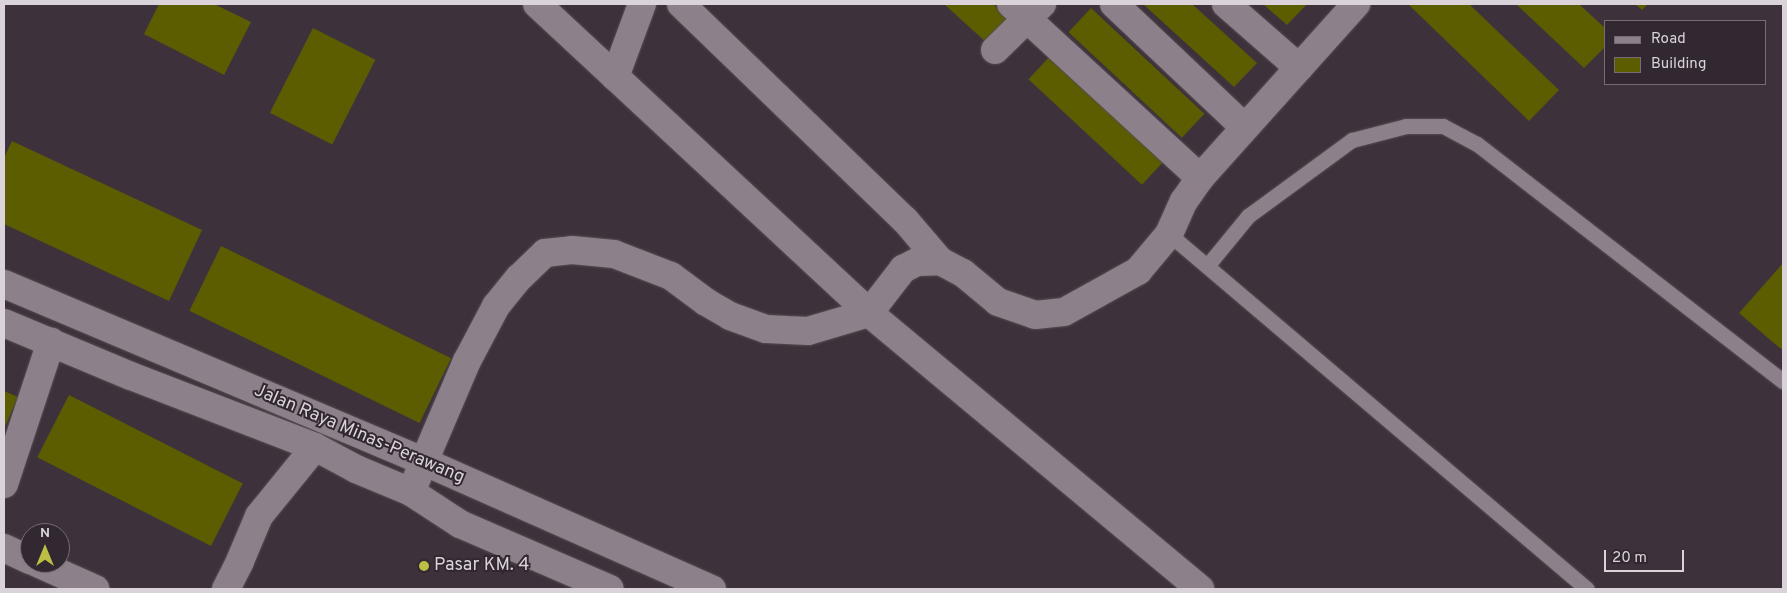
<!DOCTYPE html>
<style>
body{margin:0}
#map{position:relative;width:1787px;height:593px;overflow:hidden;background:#3d323b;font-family:Overpass,sans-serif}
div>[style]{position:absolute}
.building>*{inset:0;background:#5c5d01;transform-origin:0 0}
.roads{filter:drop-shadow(0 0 1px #564e55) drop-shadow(0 0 1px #564e55)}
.lane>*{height:15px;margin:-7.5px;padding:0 7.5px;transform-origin:7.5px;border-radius:7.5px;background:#8c808a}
.street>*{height:28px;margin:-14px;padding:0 14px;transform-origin:14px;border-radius:14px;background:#8c808a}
.secondary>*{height:28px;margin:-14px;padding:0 14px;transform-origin:14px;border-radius:14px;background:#8c808a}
.dots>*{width:14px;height:14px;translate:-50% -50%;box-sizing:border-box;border:2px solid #322831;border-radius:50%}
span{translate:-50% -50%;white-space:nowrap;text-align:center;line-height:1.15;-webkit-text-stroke:4px #322831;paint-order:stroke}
.street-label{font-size:18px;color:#dad3d9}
.poi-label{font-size:18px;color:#dad3d9}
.left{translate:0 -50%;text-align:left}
.frame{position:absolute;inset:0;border:5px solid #dad3d9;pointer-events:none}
.legend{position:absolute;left:1604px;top:20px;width:162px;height:65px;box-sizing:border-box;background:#322831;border:1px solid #756c74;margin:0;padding:6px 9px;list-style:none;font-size:15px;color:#dad3d9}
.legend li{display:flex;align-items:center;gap:10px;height:25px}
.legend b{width:25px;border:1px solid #756c74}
.north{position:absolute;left:20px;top:523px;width:50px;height:50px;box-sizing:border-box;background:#322831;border:1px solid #756c74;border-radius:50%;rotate:0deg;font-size:14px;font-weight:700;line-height:20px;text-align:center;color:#dad3d9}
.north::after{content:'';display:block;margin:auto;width:18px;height:22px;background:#bcbf44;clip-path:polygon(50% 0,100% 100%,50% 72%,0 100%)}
.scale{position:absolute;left:1604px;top:550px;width:80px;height:22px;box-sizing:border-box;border:2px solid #dad3d9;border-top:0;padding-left:6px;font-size:15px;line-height:18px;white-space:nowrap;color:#dad3d9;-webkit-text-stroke:4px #322831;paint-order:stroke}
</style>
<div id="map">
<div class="building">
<div style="clip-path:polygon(159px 4px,214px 4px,251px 22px,224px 75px,144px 34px)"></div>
<div style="clip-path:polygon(944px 4px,993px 4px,1011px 20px,988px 44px)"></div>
<div style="clip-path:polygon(1143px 4px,1192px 4px,1257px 63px,1234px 87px)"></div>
<div style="clip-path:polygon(1263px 4px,1307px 4px,1287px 25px)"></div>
<div style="clip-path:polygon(1408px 4px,1469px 4px,1559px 90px,1529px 121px)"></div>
<div style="clip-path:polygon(1516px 4px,1579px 4px,1606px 29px,1606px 46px,1584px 68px)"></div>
<div style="clip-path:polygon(1635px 4px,1648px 4px,1642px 10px)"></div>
<div style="left:1091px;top:8px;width:155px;height:33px;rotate:43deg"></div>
<div style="left:313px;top:28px;width:70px;height:95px;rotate:27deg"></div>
<div style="left:1051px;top:55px;width:155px;height:33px;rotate:43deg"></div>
<div style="clip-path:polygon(12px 141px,202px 230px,169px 301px,4px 224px,4px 158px)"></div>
<div style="left:221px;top:246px;width:256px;height:72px;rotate:26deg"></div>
<div style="clip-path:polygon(1783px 263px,1783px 347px,1781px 349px,1739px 313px)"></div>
<div style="clip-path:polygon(4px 391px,18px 397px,4px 429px)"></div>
<div style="left:69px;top:395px;width:195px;height:70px;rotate:27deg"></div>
</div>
<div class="roads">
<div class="lane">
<div style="left:1169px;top:234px;width:548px;rotate:40.34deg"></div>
<div style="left:1207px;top:266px;width:65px;rotate:-50.6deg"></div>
<div style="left:1248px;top:216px;width:129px;rotate:-36.2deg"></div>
<div style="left:1352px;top:140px;width:56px;rotate:-14.5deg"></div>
<div style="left:1406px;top:126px;width:37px"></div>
<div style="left:1443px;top:126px;width:38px;rotate:28deg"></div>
<div style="left:1477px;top:144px;width:387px;rotate:37.8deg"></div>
</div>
<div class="street">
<div style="left:537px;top:4px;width:454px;rotate:42.9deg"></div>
<div style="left:869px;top:313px;width:431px;rotate:39.8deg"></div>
<div style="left:681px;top:4px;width:311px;rotate:44deg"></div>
<div style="left:905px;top:220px;width:54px;rotate:49.5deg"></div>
<div style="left:1011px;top:4px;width:257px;rotate:42.6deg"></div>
<div style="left:1114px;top:4px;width:180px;rotate:43.4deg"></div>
<div style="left:1226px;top:4px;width:97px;rotate:41.2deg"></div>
<div style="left:995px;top:50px;width:66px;rotate:-44.4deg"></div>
<div style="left:615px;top:77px;width:78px;rotate:-69.7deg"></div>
<div style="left:4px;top:484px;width:150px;rotate:-71.7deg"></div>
<div style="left:411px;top:492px;width:142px;rotate:-66.9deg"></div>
<div style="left:467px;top:361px;width:62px;rotate:-62.2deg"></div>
<div style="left:496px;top:306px;width:36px;rotate:-51deg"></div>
<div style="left:519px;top:278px;width:36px;rotate:-44deg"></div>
<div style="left:545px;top:253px;width:27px;rotate:-6deg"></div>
<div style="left:572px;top:250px;width:42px;rotate:5.4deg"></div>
<div style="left:614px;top:254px;width:61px;rotate:21.1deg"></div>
<div style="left:671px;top:276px;width:44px;rotate:36.6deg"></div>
<div style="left:706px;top:302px;width:28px;rotate:30deg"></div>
<div style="left:730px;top:316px;width:38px;rotate:20deg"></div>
<div style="left:766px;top:329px;width:42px;rotate:2.7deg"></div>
<div style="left:808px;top:331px;width:64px;rotate:-16.4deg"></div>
<div style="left:869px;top:313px;width:56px;rotate:-52.3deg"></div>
<div style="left:903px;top:269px;width:16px;rotate:-27deg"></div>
<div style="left:917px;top:262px;width:23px;rotate:-2deg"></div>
<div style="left:940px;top:261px;width:26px;rotate:28deg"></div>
<div style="left:963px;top:273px;width:45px;rotate:39.6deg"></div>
<div style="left:998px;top:302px;width:39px;rotate:19deg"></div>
<div style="left:1035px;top:315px;width:29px;rotate:-6deg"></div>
<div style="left:1064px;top:312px;width:85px;rotate:-29deg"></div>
<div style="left:1138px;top:271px;width:48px;rotate:-50deg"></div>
<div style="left:1169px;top:234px;width:36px;rotate:-66deg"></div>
<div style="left:1184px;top:201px;width:28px;rotate:-55deg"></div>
<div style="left:1200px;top:178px;width:234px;rotate:-48.1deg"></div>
<div style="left:4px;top:548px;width:29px;rotate:25deg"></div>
<div style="left:37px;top:563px;width:64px;rotate:24.1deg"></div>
<div style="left:226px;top:589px;width:31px;rotate:-63deg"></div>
<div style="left:240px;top:561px;width:49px;rotate:-67.1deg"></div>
<div style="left:259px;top:516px;width:89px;rotate:-50.9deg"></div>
</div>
<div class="secondary">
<div style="left:4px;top:284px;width:457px;rotate:22.9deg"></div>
<div style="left:425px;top:462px;width:314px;rotate:23.9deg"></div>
<div style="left:4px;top:323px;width:138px;rotate:22.7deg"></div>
<div style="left:131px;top:376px;width:197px;rotate:21.1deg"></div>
<div style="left:315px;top:447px;width:47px;rotate:28.2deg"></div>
<div style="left:356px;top:469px;width:60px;rotate:22.7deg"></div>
<div style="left:411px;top:492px;width:59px;rotate:33.1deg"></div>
<div style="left:460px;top:524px;width:163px;rotate:23.4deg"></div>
</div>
</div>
<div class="dots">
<div style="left:424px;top:566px;background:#bcbf44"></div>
</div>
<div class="street-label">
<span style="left:359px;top:435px;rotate:23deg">Jalan Raya Minas-Perawang</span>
</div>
<div class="poi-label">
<span class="left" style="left:434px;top:566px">Pasar KM. 4</span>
</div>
<div class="frame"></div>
<ul class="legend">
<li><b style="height:6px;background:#8c808a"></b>Road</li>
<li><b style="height:14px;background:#5c5d01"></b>Building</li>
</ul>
<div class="north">N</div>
<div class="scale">20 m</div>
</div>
